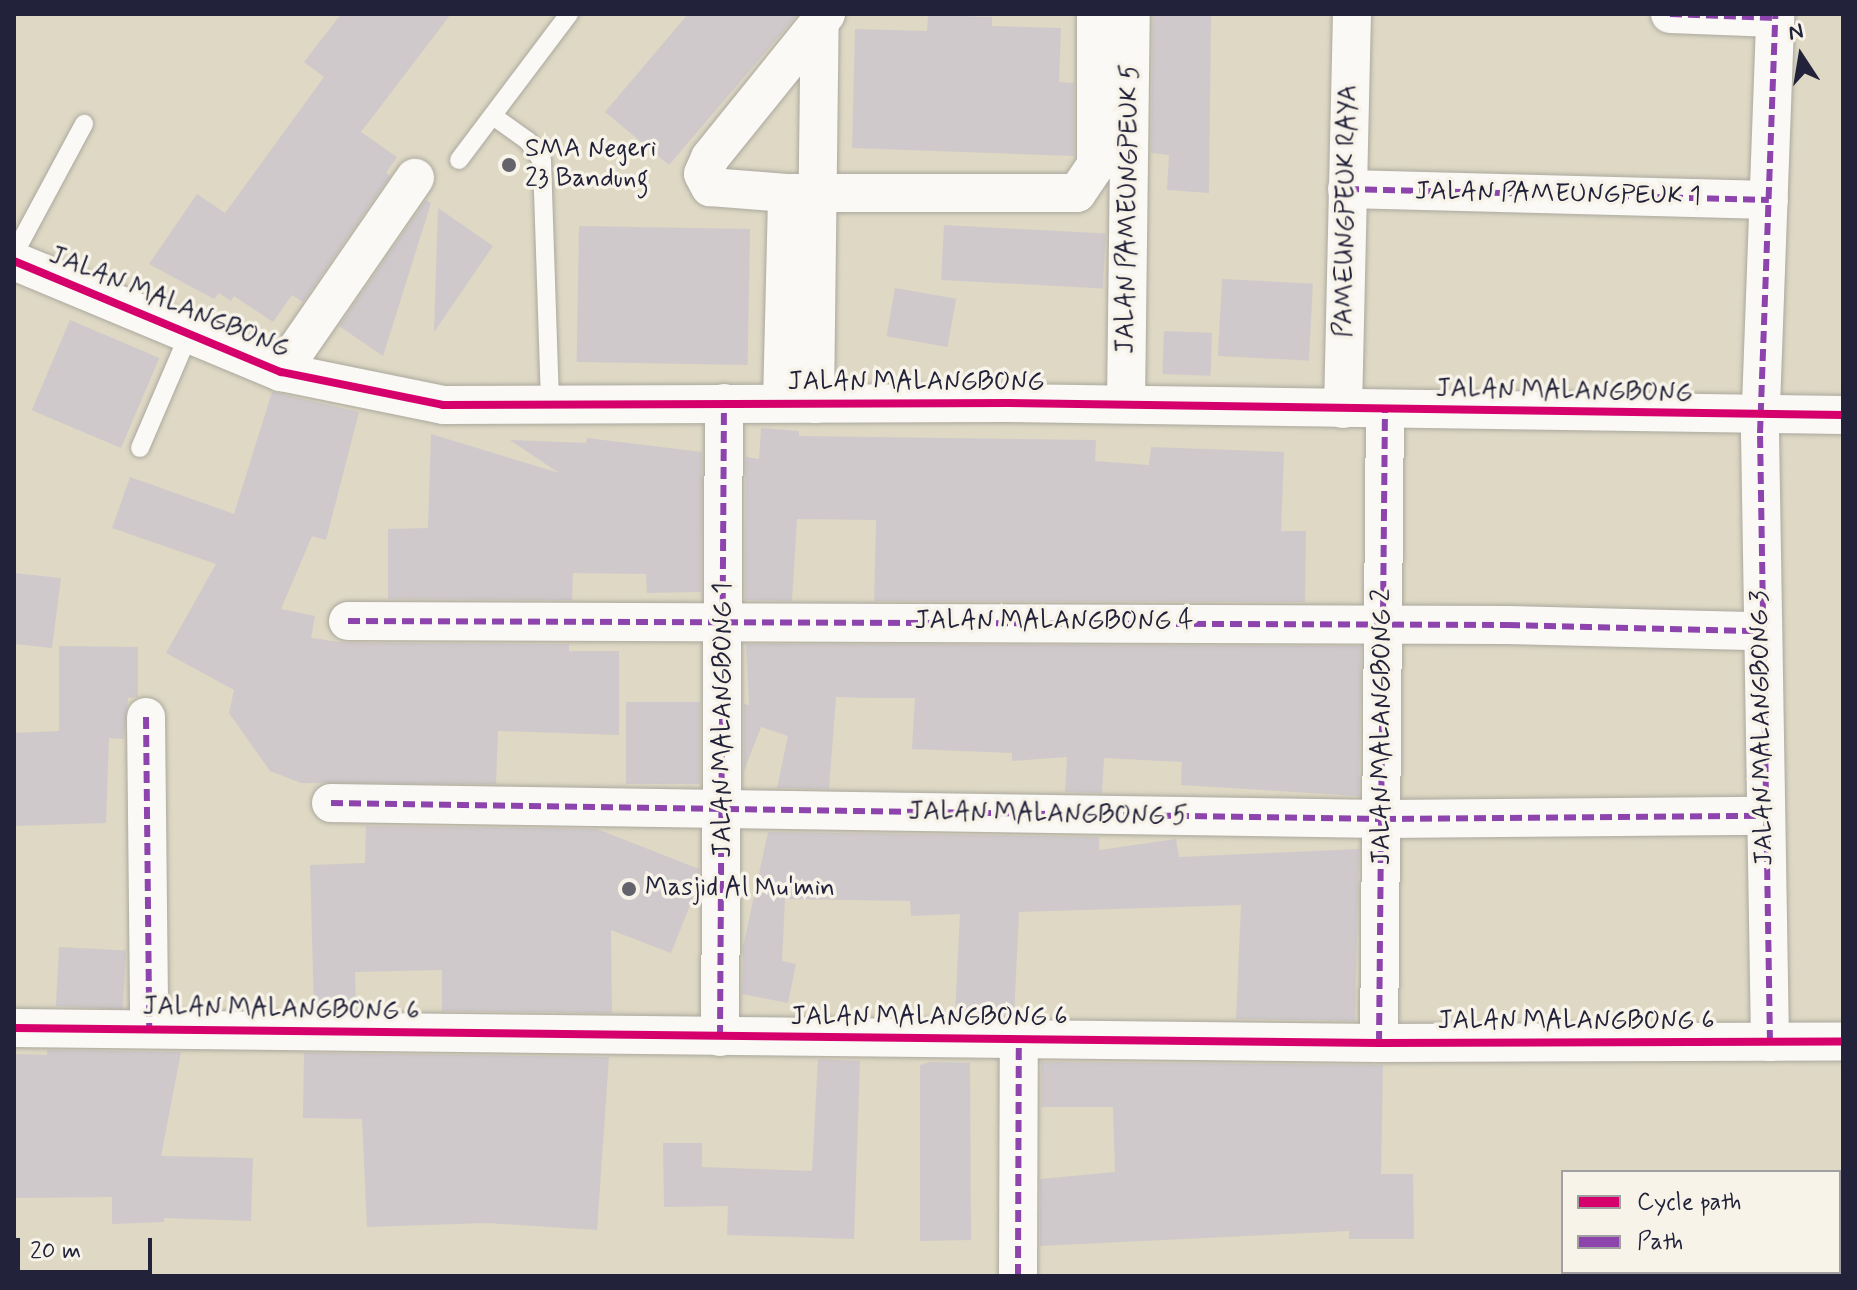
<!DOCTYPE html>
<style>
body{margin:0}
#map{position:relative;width:1857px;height:1290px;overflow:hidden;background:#ded8c4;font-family:Mynerve,sans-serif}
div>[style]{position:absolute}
.building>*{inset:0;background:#cfc9cb;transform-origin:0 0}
.roads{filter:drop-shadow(0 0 2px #aba89e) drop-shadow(0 0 2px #aba89e)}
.lane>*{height:18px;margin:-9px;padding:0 9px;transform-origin:9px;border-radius:9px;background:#faf9f6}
.street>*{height:38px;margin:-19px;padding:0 19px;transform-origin:19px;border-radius:19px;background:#faf9f6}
.quiet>*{height:6px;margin-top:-3px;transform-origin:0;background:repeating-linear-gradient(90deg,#8e44ad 0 12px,transparent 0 18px)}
.cycleway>*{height:8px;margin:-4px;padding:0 4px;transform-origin:4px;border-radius:4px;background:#d6006c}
.dots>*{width:22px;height:22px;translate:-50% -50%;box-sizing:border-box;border:4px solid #f7f3e8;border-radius:50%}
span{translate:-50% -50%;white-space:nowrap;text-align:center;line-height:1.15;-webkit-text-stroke:7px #f7f3e8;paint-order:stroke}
.poi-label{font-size:26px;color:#22223b}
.left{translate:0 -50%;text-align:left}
.street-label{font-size:26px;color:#22223b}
.frame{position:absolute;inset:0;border:16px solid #22223b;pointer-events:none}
.legend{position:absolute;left:1561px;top:1170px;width:280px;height:104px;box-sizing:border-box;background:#f7f3e8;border:2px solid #a29fa3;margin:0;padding:10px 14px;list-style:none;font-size:24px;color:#22223b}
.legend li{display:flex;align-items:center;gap:16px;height:40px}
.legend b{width:40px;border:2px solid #a29fa3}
.north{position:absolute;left:1761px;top:16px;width:80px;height:80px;-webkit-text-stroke:6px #f7f3e8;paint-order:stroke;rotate:348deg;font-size:22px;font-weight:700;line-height:32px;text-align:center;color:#22223b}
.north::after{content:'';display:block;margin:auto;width:28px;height:36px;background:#22223b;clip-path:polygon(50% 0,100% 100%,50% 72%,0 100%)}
.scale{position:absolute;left:16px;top:1238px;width:136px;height:36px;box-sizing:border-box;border:4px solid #22223b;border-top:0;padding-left:10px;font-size:24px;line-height:28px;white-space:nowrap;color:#22223b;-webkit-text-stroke:6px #f7f3e8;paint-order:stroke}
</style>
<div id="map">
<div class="building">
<div style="clip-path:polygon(341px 14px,451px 14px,361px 132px,397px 157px,386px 173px,390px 176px,303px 302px,292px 295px,273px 322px,234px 296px,231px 301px,219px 293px,214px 299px,149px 264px,197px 194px,225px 213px,324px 77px,304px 62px)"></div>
<div style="clip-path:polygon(688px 14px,798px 14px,669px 165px,605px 112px)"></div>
<div style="clip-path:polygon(1153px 14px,1211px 14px,1209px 193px,1167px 190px,1169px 155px,1151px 153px)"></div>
<div style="clip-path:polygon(928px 15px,992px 17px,992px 26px,1061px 28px,1059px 82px,1074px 83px,1074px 156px,852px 148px,855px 29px,927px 31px)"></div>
<div style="clip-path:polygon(426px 200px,431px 203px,383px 356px,339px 326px)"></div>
<div style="clip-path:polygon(438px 208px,493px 246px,434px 332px)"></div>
<div style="left:944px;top:225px;width:162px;height:55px;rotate:3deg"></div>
<div style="left:579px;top:226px;width:171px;height:136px;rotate:1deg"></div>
<div style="left:1222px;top:279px;width:91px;height:77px;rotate:3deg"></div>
<div style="left:895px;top:288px;width:62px;height:49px;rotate:10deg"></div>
<div style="left:70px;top:320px;width:97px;height:98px;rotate:23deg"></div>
<div style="left:1164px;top:331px;width:48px;height:43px;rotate:2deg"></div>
<div style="clip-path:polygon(272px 392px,359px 412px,326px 540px,312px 536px,281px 609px,315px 616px,311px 638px,348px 643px,569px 644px,569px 651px,619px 651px,619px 735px,498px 731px,496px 784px,301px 783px,270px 771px,229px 713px,234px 690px,166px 653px,216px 564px,112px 528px,130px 477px,234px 514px)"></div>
<div style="clip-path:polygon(761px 428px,799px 431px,799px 436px,1096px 440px,1095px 461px,1149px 465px,1151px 447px,1284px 452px,1281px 531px,1306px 531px,1305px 602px,874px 601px,876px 520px,797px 519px,792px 601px,745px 600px,746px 457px,759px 459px)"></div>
<div style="clip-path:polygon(431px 434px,559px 473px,510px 440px,586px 443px,587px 438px,702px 452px,701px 592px,647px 593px,646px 574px,573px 573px,572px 600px,388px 599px,388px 529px,428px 528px)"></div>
<div style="clip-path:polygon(14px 573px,61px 578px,52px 648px,14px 644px)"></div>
<div style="clip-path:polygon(746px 644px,1361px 646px,1359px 796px,1181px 785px,1182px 762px,1104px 758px,1102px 793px,1065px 792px,1067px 757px,1012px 761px,1012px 753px,912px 749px,915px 698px,871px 698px,836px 697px,829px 789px,777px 788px,788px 736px,761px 727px,744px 771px,744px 704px,749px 705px)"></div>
<div style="clip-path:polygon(59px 646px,138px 647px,138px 697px,128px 698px,124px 739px,109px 738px,106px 823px,14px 826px,14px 733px,59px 731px)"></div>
<div style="left:700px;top:702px;width:82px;height:74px;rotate:90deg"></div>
<div style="clip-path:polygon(366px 826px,597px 829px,699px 869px,699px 883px,671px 953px,611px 930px,612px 1013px,442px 1011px,442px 970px,355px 972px,356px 1010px,314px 1009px,310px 865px,365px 863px)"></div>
<div style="clip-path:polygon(768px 832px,1099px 837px,1099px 850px,1176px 839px,1179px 857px,1359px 849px,1355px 1021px,1236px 1019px,1241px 905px,1019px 912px,1014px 1017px,955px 1016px,960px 914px,911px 916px,910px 901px,785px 899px,782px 961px,796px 964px,788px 1003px,742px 994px,743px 947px)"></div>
<div style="left:59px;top:947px;width:67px;height:59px;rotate:3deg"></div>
<div style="clip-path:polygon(47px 1050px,181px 1052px,161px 1156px,253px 1158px,251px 1221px,164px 1218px,164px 1222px,112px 1224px,112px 1197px,14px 1198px,14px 1054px,47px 1055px)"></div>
<div style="clip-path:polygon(304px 1053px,609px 1057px,597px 1230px,487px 1223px,367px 1227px,362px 1119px,303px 1118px)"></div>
<div style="clip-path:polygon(818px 1059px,860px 1061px,854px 1239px,727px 1235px,728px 1206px,664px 1207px,663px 1143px,702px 1143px,702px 1167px,812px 1171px)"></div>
<div style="clip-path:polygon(930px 1062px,970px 1063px,971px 1240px,920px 1241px,920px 1065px)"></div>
<div style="clip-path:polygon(1041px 1062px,1383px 1065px,1381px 1174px,1413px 1174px,1414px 1239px,1349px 1239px,1349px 1231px,1040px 1246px,1040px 1179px,1115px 1172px,1113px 1107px,1041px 1107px)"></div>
</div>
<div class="roads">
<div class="lane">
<div style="left:493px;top:116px;width:43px;rotate:35.5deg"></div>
<div style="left:528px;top:141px;width:24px;rotate:55deg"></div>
<div style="left:542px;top:161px;width:244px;rotate:88.1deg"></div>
<div style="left:459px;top:160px;width:183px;rotate:-53deg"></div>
<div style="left:14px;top:254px;width:148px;rotate:-61.7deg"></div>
<div style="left:140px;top:448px;width:122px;rotate:-66.8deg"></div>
</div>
<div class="street">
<div style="left:826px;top:14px;width:185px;rotate:128.9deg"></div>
<div style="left:710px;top:158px;width:17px;rotate:114deg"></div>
<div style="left:703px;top:174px;width:15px;rotate:62deg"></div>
<div style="left:710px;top:187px;width:77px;rotate:4.5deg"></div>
<div style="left:787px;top:193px;width:290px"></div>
<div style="left:1077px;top:193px;width:34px;rotate:-56deg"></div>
<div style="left:1096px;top:165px;width:151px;rotate:-90deg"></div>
<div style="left:1670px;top:14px;width:105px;rotate:2.2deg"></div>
<div style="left:1347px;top:189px;width:422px;rotate:1.5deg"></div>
<div style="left:14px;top:261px;width:289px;rotate:22.6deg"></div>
<div style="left:281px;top:372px;width:165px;rotate:11.5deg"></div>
<div style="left:443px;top:405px;width:565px;rotate:-0.2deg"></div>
<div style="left:1008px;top:403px;width:835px;rotate:0.82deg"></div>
<div style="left:281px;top:372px;width:236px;rotate:-55.4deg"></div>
<div style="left:782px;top:403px;width:210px;rotate:-88.6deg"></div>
<div style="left:815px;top:404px;width:383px;rotate:-89.3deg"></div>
<div style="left:1126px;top:404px;width:390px;rotate:-89.3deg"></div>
<div style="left:1343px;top:409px;width:395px;rotate:-88.7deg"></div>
<div style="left:348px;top:621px;width:1160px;rotate:0.2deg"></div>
<div style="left:1508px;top:625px;width:252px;rotate:1.4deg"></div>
<div style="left:146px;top:717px;width:311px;rotate:89.4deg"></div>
<div style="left:331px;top:803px;width:1053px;rotate:0.87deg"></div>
<div style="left:1384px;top:819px;width:381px;rotate:-0.5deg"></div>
<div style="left:14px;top:1028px;width:1365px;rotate:0.63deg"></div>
<div style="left:1379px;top:1043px;width:464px;rotate:-0.2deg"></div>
<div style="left:720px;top:1037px;width:634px;rotate:-89.64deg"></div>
<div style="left:1770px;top:1042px;width:609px;rotate:-90.94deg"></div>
<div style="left:1760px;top:433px;width:419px;rotate:-87.9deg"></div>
<div style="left:1379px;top:1043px;width:633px;rotate:-89.46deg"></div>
<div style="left:1018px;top:1276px;width:238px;rotate:-89.8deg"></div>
</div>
</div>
<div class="quiet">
<div style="left:1670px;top:14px;width:105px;rotate:2.2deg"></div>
<div style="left:1347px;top:189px;width:422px;rotate:1.5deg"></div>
<div style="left:348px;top:621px;width:1160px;rotate:0.2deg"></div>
<div style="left:1508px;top:625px;width:252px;rotate:1.4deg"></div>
<div style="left:146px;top:717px;width:311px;rotate:89.4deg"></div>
<div style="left:331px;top:803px;width:1053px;rotate:0.87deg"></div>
<div style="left:1384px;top:819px;width:381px;rotate:-0.5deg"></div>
<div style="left:720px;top:1037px;width:634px;rotate:-89.64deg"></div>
<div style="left:1770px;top:1042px;width:609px;rotate:-90.94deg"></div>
<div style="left:1760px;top:433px;width:419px;rotate:-87.9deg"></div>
<div style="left:1379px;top:1043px;width:633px;rotate:-89.46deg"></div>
<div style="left:1018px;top:1276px;width:238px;rotate:-89.8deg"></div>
</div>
<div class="cycleway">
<div style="left:14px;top:261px;width:289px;rotate:22.6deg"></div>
<div style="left:281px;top:372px;width:165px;rotate:11.5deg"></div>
<div style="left:443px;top:405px;width:565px;rotate:-0.2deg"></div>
<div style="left:1008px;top:403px;width:835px;rotate:0.82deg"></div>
<div style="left:14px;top:1028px;width:1365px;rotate:0.63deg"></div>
<div style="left:1379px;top:1043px;width:464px;rotate:-0.2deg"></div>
</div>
<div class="dots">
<div style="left:509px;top:165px;background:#64626b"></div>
<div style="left:629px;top:889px;background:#64626b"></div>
</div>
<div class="poi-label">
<span class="left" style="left:525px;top:165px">SMA Negeri<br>23 Bandung</span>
<span class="left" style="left:645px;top:889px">Masjid Al Mu'min</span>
</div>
<div class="street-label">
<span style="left:1558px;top:195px;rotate:1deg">JALAN PAMEUNGPEUK 1</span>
<span style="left:1129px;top:209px;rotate:-89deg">JALAN PAMEUNGPEUK 5</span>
<span style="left:1347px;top:211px;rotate:-89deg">PAMEUNGPEUK RAYA</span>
<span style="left:169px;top:303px;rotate:22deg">JALAN MALANGBONG</span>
<span style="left:916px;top:383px">JALAN MALANGBONG</span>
<span style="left:1564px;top:392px;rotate:1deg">JALAN MALANGBONG</span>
<span style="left:1054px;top:622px">JALAN MALANGBONG 4</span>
<span style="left:724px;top:720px;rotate:-90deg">JALAN MALANGBONG 1</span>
<span style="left:1383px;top:727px;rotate:-90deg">JALAN MALANGBONG 2</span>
<span style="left:1763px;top:728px;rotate:-91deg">JALAN MALANGBONG 3</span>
<span style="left:1048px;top:815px;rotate:1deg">JALAN MALANGBONG 5</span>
<span style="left:281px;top:1010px;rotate:1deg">JALAN MALANGBONG 6</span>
<span style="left:929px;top:1018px">JALAN MALANGBONG 6</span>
<span style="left:1576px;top:1022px">JALAN MALANGBONG 6</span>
</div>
<div class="frame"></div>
<ul class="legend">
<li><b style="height:10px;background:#d6006c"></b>Cycle path</li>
<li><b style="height:10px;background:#8e44ad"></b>Path</li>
</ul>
<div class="north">N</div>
<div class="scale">20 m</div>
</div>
